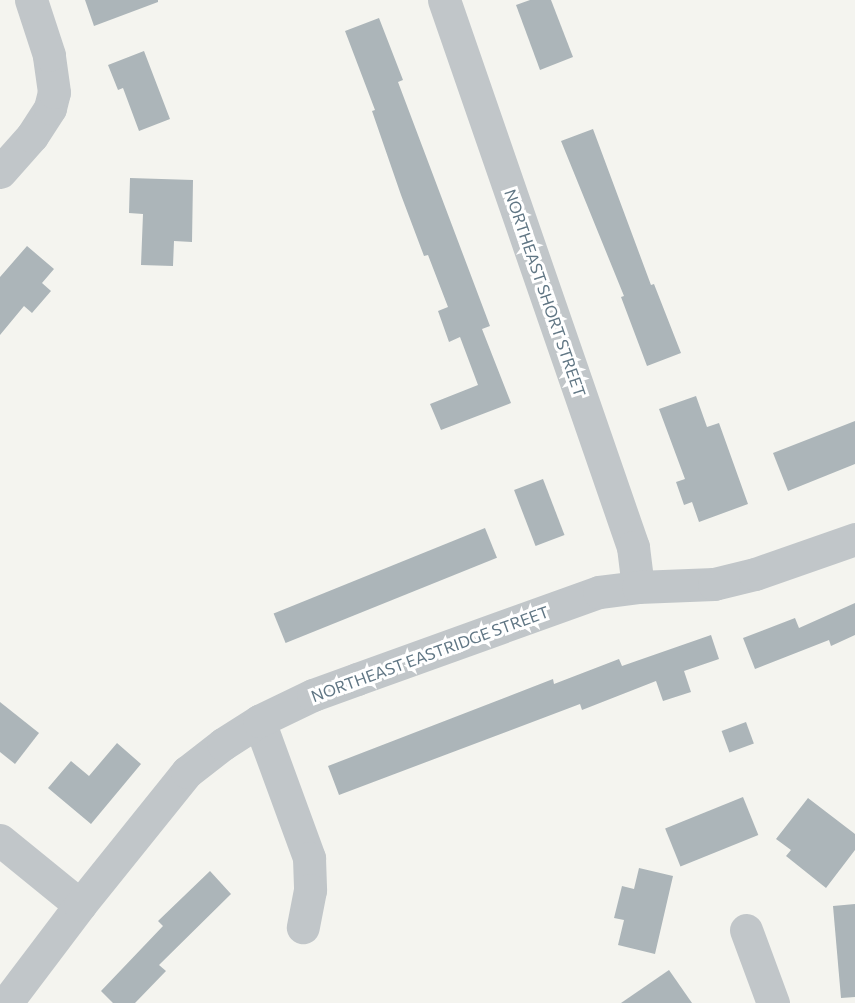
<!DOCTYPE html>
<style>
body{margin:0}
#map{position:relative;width:855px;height:1003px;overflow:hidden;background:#f4f4ef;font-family:Commissioner,sans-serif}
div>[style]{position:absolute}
.building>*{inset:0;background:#acb5b9;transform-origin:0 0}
.minor>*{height:33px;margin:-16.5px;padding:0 16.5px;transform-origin:16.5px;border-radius:16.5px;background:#c1c6c9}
span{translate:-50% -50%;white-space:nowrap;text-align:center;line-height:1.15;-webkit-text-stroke:6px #fff;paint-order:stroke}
.street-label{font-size:16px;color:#607684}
</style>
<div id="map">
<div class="building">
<div style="clip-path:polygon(85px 0,158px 0,158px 2px,94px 26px)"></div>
<div style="clip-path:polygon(530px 0,551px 0,573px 57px,540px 70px,516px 5px)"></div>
<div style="clip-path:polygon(379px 18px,403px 80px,398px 82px,490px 326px,482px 329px,511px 403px,441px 430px,430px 404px,478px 385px,460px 337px,449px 342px,438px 311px,448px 307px,428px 255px,424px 256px,401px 195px,372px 111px,375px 110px,345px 31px)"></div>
<div style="clip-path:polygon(144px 51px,170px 119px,139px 131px,123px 88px,118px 90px,108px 65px)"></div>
<div style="clip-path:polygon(593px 129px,651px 285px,654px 284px,681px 353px,647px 366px,621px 297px,624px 296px,561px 141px)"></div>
<div style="clip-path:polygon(130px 178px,193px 180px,192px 242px,174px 241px,173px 266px,141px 265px,143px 214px,129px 213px)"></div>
<div style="clip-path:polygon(27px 246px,54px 269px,42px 283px,51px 291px,32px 313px,24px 306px,0 335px,0 277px)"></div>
<div style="clip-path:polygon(696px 396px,707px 427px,719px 423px,748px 504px,699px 522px,692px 502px,684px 505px,676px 482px,685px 479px,659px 409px)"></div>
<div style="clip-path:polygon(855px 421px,855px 464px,788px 491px,773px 453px)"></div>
<div style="left:543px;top:479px;width:60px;height:31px;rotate:69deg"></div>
<div style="left:485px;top:528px;width:32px;height:228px;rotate:68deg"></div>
<div style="clip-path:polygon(855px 603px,855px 635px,831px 646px,829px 640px,755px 669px,743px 638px,795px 618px,799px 628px)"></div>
<div style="clip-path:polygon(711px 635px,719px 659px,684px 671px,691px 692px,663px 701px,656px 681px,582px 710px,580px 704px,339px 795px,328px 766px,553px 679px,554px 684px,619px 659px,622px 666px)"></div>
<div style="clip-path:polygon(0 702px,39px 733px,15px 764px,0 752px)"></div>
<div style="left:746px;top:722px;width:23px;height:26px;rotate:70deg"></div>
<div style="clip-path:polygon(117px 743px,141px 764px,91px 824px,48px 788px,71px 761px,89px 776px)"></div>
<div style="left:743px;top:797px;width:41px;height:84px;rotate:68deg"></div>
<div style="clip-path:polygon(808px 798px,855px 834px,855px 850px,826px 888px,786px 856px,791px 850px,776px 839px)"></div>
<div style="clip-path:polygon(639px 868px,673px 876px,655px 954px,618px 945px,624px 920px,614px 918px,622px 886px,634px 889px)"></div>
<div style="clip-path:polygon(210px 871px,231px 894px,159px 965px,166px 971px,135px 1003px,113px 1003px,101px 991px,163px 926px,158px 921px)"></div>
<div style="clip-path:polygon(855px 904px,855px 997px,841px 998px,833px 906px)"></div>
<div style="clip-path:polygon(669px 970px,692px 1003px,621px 1003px)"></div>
</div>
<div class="minor">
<div style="left:444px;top:0;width:579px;rotate:70.94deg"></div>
<div style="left:633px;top:547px;width:40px;rotate:82.9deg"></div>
<div style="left:0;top:172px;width:48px;rotate:-48.4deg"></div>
<div style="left:32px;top:136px;width:33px;rotate:-57deg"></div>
<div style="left:50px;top:108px;width:16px;rotate:-76deg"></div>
<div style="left:54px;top:92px;width:37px;rotate:-98deg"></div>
<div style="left:49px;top:55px;width:58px;rotate:-108.1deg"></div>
<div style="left:259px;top:721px;width:146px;rotate:69.9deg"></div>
<div style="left:309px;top:858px;width:32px;rotate:88deg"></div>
<div style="left:310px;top:890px;width:38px;rotate:101deg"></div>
<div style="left:0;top:840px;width:103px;rotate:39.1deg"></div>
<div style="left:746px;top:930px;width:78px;rotate:69.7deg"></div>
<div style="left:6px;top:1003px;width:123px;rotate:-52.9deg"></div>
<div style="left:80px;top:905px;width:171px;rotate:-51.2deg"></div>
<div style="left:187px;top:772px;width:46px;rotate:-37.9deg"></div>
<div style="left:223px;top:744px;width:43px;rotate:-32.6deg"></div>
<div style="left:259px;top:721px;width:60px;rotate:-25.7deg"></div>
<div style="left:313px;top:695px;width:47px;rotate:-20deg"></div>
<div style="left:357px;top:679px;width:257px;rotate:-19.8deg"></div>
<div style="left:599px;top:592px;width:39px;rotate:-7deg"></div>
<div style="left:638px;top:587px;width:76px;rotate:-2.3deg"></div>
<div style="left:714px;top:584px;width:42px;rotate:-13.7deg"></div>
<div style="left:755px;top:574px;width:106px;rotate:-19.3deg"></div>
</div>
<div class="street-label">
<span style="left:545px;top:293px;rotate:71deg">NORTHEAST SHORT STREET</span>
<span style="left:430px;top:654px;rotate:-20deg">NORTHEAST EASTRIDGE STREET</span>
</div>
</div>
